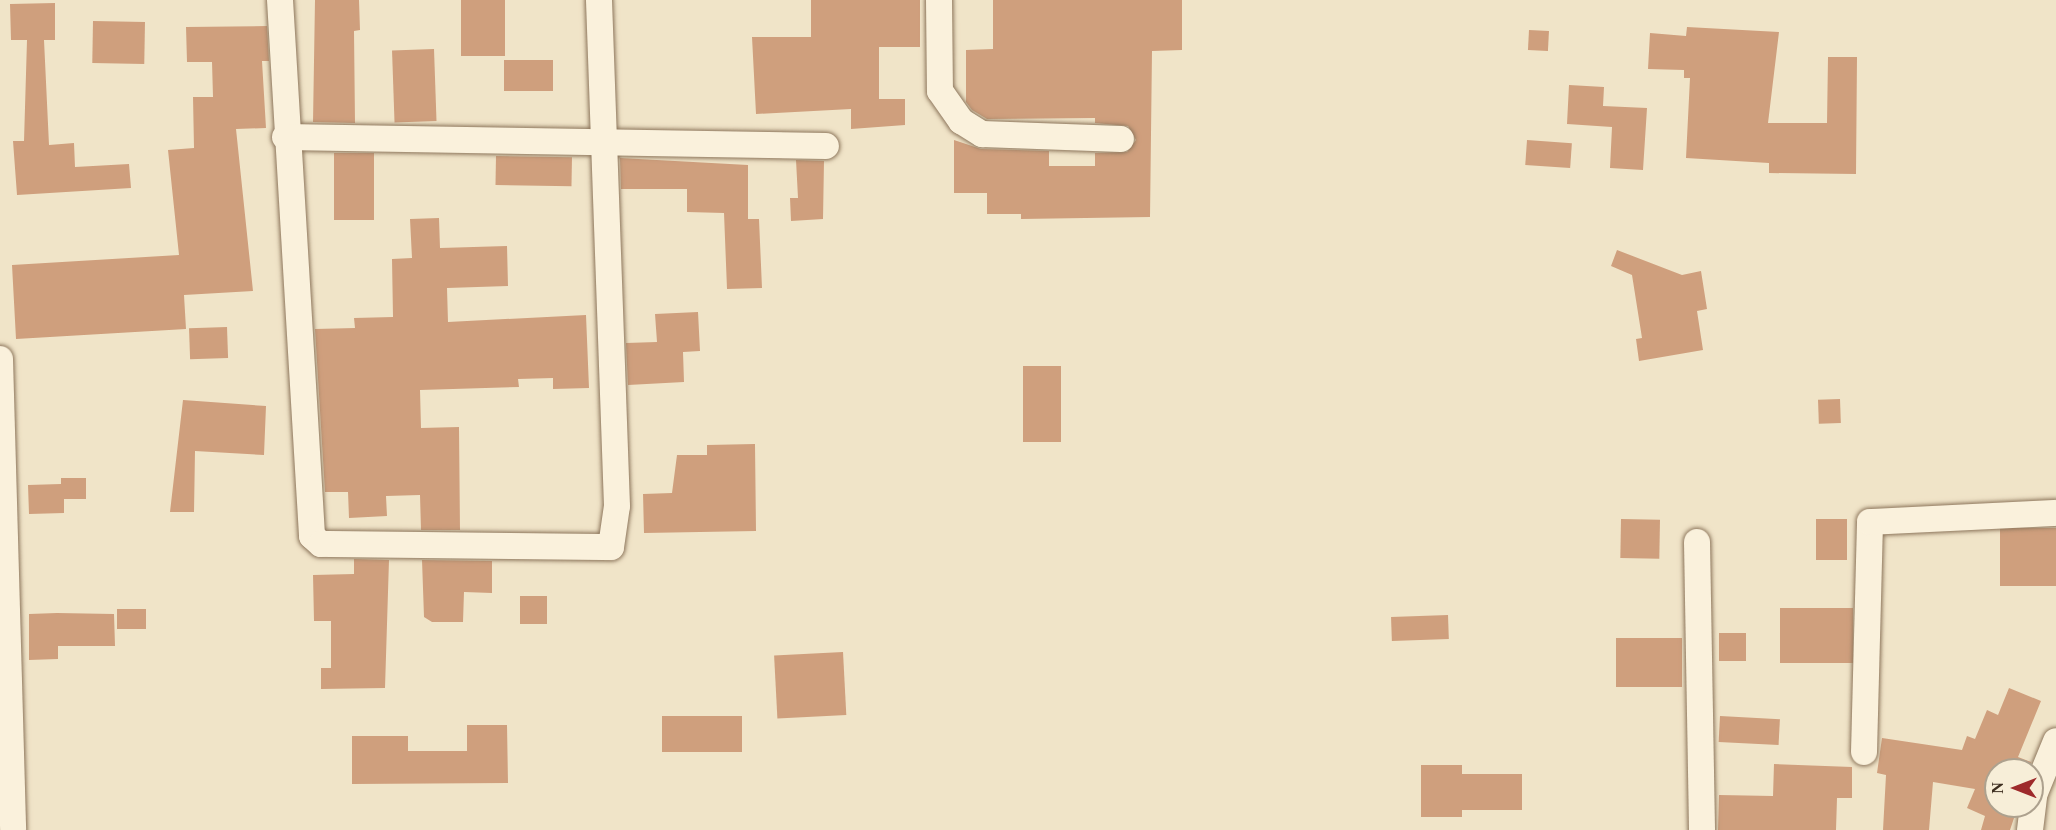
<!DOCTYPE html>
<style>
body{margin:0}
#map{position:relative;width:2056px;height:830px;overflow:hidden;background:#f0e4c8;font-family:Georgia,serif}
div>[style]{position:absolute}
.building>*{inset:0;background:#cf9f7d;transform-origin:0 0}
.roads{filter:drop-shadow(0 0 2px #8d765c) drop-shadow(0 0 2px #8d765c)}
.street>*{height:26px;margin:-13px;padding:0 13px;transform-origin:13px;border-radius:13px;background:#faf1dc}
span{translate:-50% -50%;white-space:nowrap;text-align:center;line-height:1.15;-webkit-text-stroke:5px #f7eed8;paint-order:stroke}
.north{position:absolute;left:1984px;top:758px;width:60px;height:60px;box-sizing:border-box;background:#f7eed8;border:2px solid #ada18e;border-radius:50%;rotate:270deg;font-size:16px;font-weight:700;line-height:24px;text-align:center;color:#3d2e20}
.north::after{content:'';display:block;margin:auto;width:21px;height:27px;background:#9e2a2b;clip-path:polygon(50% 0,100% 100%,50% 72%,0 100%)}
</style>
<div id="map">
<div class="building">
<div style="clip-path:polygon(315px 0,359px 0,360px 30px,354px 31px,355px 123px,313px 122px)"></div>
<div style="left:461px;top:0;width:44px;height:56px"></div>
<div style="clip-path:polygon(811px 0,920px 0,920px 47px,879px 47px,879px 99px,905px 99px,905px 125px,851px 129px,851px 109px,756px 114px,752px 37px,811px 37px)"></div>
<div style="clip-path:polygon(993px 0,1182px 0,1182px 50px,1152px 51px,1150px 217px,1021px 219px,1021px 214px,987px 214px,987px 193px,954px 193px,954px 140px,981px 149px,1049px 151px,1049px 166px,1095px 166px,1095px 153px,1127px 152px,1136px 140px,1128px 126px,1095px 123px,1095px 118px,987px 119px,972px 110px,966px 102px,966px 50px,993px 49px)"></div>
<div style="clip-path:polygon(55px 3px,55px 40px,44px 40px,49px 145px,74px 143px,75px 167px,129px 164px,131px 188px,17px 195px,13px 141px,24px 141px,27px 40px,11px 40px,10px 4px)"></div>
<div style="left:93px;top:21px;width:52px;height:42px;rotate:1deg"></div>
<div style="clip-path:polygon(267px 26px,269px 61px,262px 61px,266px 128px,236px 129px,253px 291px,184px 295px,186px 329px,16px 339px,12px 265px,179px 255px,168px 150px,194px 148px,193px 97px,213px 97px,212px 62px,187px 62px,186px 27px)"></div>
<div style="clip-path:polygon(1687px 27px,1779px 32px,1768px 123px,1827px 123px,1828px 57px,1857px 57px,1856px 174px,1769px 173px,1769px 163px,1686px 158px,1690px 78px,1684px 78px,1684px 70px,1648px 69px,1650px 33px,1686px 36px)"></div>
<div style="left:1529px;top:30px;width:20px;height:20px;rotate:3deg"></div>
<div style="left:434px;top:49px;width:72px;height:42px;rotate:88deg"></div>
<div style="left:504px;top:60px;width:49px;height:31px"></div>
<div style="clip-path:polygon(1569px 85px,1604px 87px,1603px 106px,1647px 108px,1643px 170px,1610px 168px,1612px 127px,1567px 124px)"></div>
<div style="left:1527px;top:140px;width:45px;height:25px;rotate:4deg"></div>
<div style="left:334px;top:153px;width:40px;height:67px"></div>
<div style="left:496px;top:156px;width:76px;height:29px;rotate:1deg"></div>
<div style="clip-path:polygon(620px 158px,748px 165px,748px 219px,759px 219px,762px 288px,727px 289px,724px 213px,687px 212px,687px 189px,621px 189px)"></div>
<div style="clip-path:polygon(796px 160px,824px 161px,823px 219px,791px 221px,790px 198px,798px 198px)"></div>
<div style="clip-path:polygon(439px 218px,440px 248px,507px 246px,508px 286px,447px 288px,448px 322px,586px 315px,589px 388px,553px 389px,553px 378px,518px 379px,519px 387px,420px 390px,421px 428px,459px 427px,460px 530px,421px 530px,420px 495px,386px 496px,387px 516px,349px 518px,348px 492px,325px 492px,315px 329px,355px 328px,354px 318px,393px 317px,392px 259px,412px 258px,410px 219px)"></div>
<div style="clip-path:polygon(1617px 250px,1682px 275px,1701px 271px,1707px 309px,1697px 311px,1703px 350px,1639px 361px,1636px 339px,1642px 338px,1632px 275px,1611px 266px)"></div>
<div style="clip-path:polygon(698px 312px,700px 351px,683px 352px,684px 382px,628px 385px,626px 343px,657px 342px,655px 314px)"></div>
<div style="left:227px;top:327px;width:31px;height:38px;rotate:88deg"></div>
<div style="left:1023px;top:366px;width:38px;height:76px"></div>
<div style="left:1840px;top:399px;width:24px;height:22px;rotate:88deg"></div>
<div style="clip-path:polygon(183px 400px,266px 406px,264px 455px,195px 451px,194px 512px,170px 512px)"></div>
<div style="clip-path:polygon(755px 444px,756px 531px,644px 533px,643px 494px,672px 493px,677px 455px,707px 455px,707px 445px)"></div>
<div style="clip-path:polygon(61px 478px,86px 478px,86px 499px,64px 499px,64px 513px,29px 514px,28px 485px,61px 484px)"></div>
<div style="left:1621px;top:519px;width:39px;height:39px;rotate:1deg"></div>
<div style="left:1816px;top:519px;width:31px;height:41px"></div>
<div style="left:2056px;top:528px;width:58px;height:56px;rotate:90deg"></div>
<div style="clip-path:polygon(354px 559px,389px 560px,385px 688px,321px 689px,321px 668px,331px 668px,331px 621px,314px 621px,313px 575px,354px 574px)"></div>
<div style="clip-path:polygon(422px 560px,492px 561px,492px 593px,464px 592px,463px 622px,432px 622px,424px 617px)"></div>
<div style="left:520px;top:596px;width:27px;height:28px"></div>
<div style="left:1780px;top:608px;width:73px;height:55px"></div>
<div style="left:146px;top:609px;width:20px;height:29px;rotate:90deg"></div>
<div style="clip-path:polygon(57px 613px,114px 614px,115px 646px,58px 646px,58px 659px,29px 660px,29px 614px)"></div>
<div style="left:1448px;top:615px;width:24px;height:57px;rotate:88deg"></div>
<div style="left:1719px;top:633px;width:27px;height:28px"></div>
<div style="left:1616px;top:638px;width:66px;height:49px"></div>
<div style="left:843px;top:652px;width:63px;height:69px;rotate:87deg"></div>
<div style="clip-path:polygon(2009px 688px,2041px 701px,2018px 757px,2031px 762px,2028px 770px,1996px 770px,1996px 806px,2018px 806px,2010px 830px,1981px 830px,1985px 816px,1967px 808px,1975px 789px,1933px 782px,1929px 830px,1883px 830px,1886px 775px,1877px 773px,1882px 738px,1962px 750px,1967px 736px,1975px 739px,1987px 710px,1998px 715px)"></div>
<div style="left:662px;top:716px;width:80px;height:36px"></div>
<div style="left:1720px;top:716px;width:60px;height:26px;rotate:3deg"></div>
<div style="clip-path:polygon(467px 725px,507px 725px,508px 783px,352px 784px,352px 736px,408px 736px,408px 751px,467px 751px)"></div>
<div style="clip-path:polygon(1774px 764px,1852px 767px,1852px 798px,1837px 798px,1836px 830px,1718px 830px,1719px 795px,1773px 796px)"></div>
<div style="clip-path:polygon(1421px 765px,1462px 765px,1462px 774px,1522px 774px,1522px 810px,1462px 810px,1462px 817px,1421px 817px)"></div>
</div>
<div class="roads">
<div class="street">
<div style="left:280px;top:0;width:537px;rotate:86.58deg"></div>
<div style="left:312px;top:536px;width:12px;rotate:42deg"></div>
<div style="left:321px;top:544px;width:290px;rotate:0.6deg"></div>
<div style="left:611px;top:547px;width:41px;rotate:-81.7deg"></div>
<div style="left:617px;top:506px;width:506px;rotate:-92.04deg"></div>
<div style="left:939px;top:0;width:91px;rotate:89.4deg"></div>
<div style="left:940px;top:91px;width:37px;rotate:55deg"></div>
<div style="left:961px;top:121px;width:25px;rotate:32deg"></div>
<div style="left:982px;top:134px;width:139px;rotate:2.1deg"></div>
<div style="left:285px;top:137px;width:541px;rotate:0.95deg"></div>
<div style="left:0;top:359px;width:471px;rotate:88.4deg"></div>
<div style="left:1697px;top:542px;width:288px;rotate:89deg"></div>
<div style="left:1864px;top:752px;width:230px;rotate:-88.5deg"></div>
<div style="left:1870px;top:522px;width:186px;rotate:-2.8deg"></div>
<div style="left:2030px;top:830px;width:35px;rotate:-83deg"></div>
<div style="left:2034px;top:795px;width:58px;rotate:-67.8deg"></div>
</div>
</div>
<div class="north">N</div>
</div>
